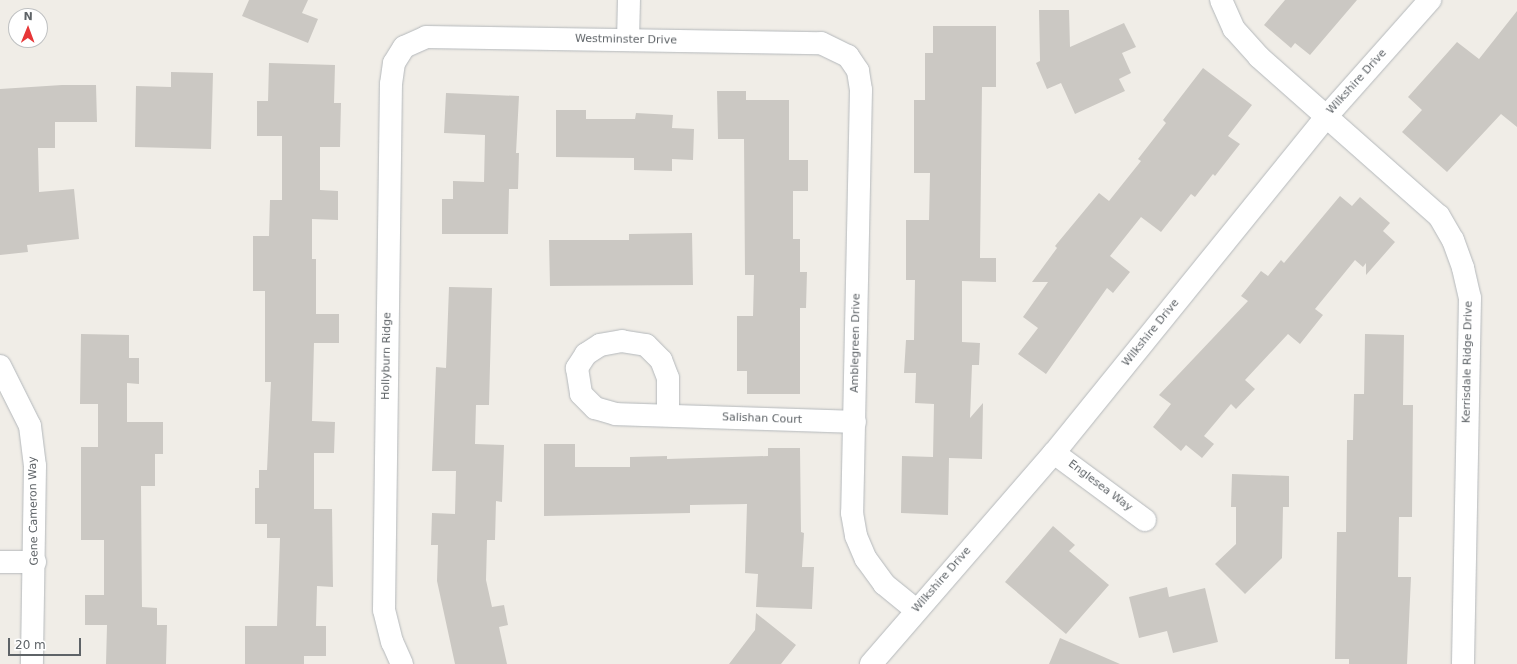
<!DOCTYPE html>
<style>
body{margin:0}
#map{position:relative;width:1517px;height:664px;overflow:hidden;background:#f0ede7;font-family:"DejaVu Sans",sans-serif}
div>[style]{position:absolute}
.building>*{inset:0;background:#cbc8c3}
.roads{filter:drop-shadow(0 0 1px #b4b8bb) drop-shadow(0 0 1px #b4b8bb)}
.minor>*{height:22px;margin:-11px;padding:0 11px;transform-origin:11px;border-radius:11px;background:#fff}
span{translate:-50% -50%;white-space:nowrap;text-align:center;line-height:1.15;-webkit-text-stroke:3px #fff;paint-order:stroke}
.street-label{font-size:11px;color:#5e6367}
.north{position:absolute;left:8px;top:8px;width:40px;height:40px;box-sizing:border-box;background:#fff;border:1px solid #bfc1c2;border-radius:50%;rotate:1deg;font-size:11px;font-weight:700;line-height:16px;text-align:center;color:#5e6367}
.north::after{content:'';display:block;margin:auto;width:14px;height:18px;background:#e73637;clip-path:polygon(50% 0,100% 100%,50% 72%,0 100%)}
.scale{position:absolute;left:8px;top:638px;width:73px;height:18px;box-sizing:border-box;border:2px solid #5e6367;border-top:0;padding-left:5px;font-size:12px;line-height:14px;white-space:nowrap;color:#5e6367;-webkit-text-stroke:3px #fff;paint-order:stroke}
</style>
<div id="map">
<div class="building">
<div style="clip-path:polygon(249px 0,308px 0,302px 13px,318px 19px,308px 43px,242px 16px)"></div>
<div style="clip-path:polygon(1285px 0,1357px 0,1310px 55px,1295px 43px,1291px 48px,1264px 25px)"></div>
<div style="clip-path:polygon(1039px 10px,1069px 10px,1070px 47px,1124px 23px,1136px 47px,1122px 53px,1131px 73px,1119px 79px,1125px 91px,1075px 114px,1061px 83px,1047px 89px,1036px 63px,1040px 61px)"></div>
<div style="clip-path:polygon(1517px 11px,1517px 127px,1501px 114px,1447px 172px,1402px 132px,1422px 110px,1408px 97px,1457px 42px,1479px 59px)"></div>
<div style="clip-path:polygon(933px 26px,996px 26px,996px 87px,982px 87px,980px 258px,996px 258px,996px 282px,962px 281px,962px 342px,980px 343px,979px 365px,972px 365px,970px 418px,983px 403px,982px 459px,949px 458px,948px 515px,901px 513px,902px 456px,933px 457px,934px 404px,915px 403px,916px 373px,904px 373px,906px 340px,914px 340px,915px 280px,906px 280px,906px 220px,929px 220px,930px 173px,914px 173px,914px 100px,925px 100px,925px 53px,933px 53px)"></div>
<div style="clip-path:polygon(269px 63px,335px 65px,334px 103px,341px 103px,340px 147px,320px 147px,320px 190px,338px 191px,338px 220px,312px 219px,312px 259px,316px 259px,316px 314px,339px 314px,339px 343px,314px 343px,312px 421px,335px 422px,334px 453px,314px 453px,314px 509px,332px 509px,333px 587px,317px 586px,316px 626px,326px 626px,326px 656px,304px 656px,304px 664px,245px 664px,245px 626px,277px 626px,280px 538px,267px 538px,267px 524px,255px 524px,255px 488px,259px 488px,259px 470px,267px 470px,271px 382px,265px 382px,265px 291px,253px 291px,253px 236px,269px 236px,270px 200px,282px 200px,282px 136px,257px 136px,257px 101px,268px 101px)"></div>
<div style="clip-path:polygon(1203px 68px,1252px 105px,1228px 136px,1240px 144px,1215px 176px,1213px 174px,1195px 197px,1191px 194px,1161px 232px,1141px 217px,1110px 256px,1130px 272px,1113px 293px,1107px 288px,1046px 374px,1018px 354px,1038px 328px,1023px 317px,1048px 282px,1032px 282px,1057px 248px,1055px 246px,1099px 193px,1109px 201px,1141px 161px,1138px 159px,1166px 123px,1163px 120px)"></div>
<div style="clip-path:polygon(171px 72px,213px 73px,211px 149px,135px 147px,136px 86px,171px 87px)"></div>
<div style="clip-path:polygon(62px 85px,96px 85px,97px 122px,55px 122px,55px 148px,38px 148px,39px 192px,74px 189px,79px 239px,27px 245px,28px 252px,0 255px,0 89px)"></div>
<div style="clip-path:polygon(717px 91px,746px 91px,746px 100px,789px 100px,789px 160px,808px 160px,808px 191px,793px 191px,793px 239px,800px 239px,800px 272px,807px 272px,806px 308px,800px 308px,800px 394px,747px 394px,747px 371px,737px 371px,737px 316px,753px 316px,754px 275px,745px 275px,744px 139px,718px 139px)"></div>
<div style="clip-path:polygon(446px 93px,519px 96px,516px 153px,519px 153px,518px 189px,509px 189px,508px 234px,442px 234px,442px 199px,453px 199px,453px 181px,484px 182px,485px 135px,444px 133px)"></div>
<div style="clip-path:polygon(556px 110px,586px 110px,586px 119px,635px 119px,636px 113px,673px 115px,672px 128px,694px 129px,693px 160px,672px 159px,672px 171px,634px 170px,634px 158px,556px 157px)"></div>
<div style="clip-path:polygon(1340px 196px,1352px 206px,1360px 197px,1390px 223px,1383px 231px,1395px 242px,1366px 275px,1366px 263px,1363px 267px,1355px 260px,1315px 309px,1323px 315px,1300px 344px,1288px 334px,1245px 380px,1255px 389px,1236px 409px,1231px 404px,1204px 436px,1214px 444px,1202px 458px,1186px 445px,1181px 451px,1153px 427px,1171px 404px,1159px 395px,1248px 301px,1241px 296px,1261px 271px,1268px 276px,1281px 260px,1284px 263px)"></div>
<div style="clip-path:polygon(692px 233px,693px 285px,550px 286px,549px 240px,629px 240px,629px 234px)"></div>
<div style="clip-path:polygon(449px 287px,492px 288px,489px 405px,476px 405px,475px 444px,504px 445px,502px 502px,496px 501px,495px 540px,487px 540px,486px 580px,492px 607px,504px 605px,508px 625px,499px 627px,507px 664px,455px 664px,437px 581px,438px 545px,431px 545px,432px 513px,455px 514px,456px 471px,432px 471px,436px 367px,446px 368px)"></div>
<div style="clip-path:polygon(81px 334px,129px 335px,129px 358px,139px 358px,139px 384px,127px 383px,127px 422px,163px 422px,163px 454px,155px 454px,155px 486px,141px 486px,142px 607px,157px 608px,157px 625px,167px 625px,166px 664px,106px 664px,107px 625px,85px 625px,85px 595px,104px 595px,104px 540px,81px 540px,81px 447px,98px 447px,98px 404px,80px 404px)"></div>
<div style="clip-path:polygon(1365px 334px,1404px 335px,1403px 405px,1413px 405px,1412px 517px,1399px 517px,1398px 577px,1411px 577px,1407px 664px,1349px 664px,1349px 659px,1335px 659px,1337px 532px,1346px 532px,1347px 440px,1353px 440px,1354px 394px,1364px 394px)"></div>
<div style="clip-path:polygon(544px 444px,575px 444px,575px 467px,630px 467px,630px 457px,667px 456px,667px 459px,768px 456px,768px 448px,800px 448px,801px 532px,804px 533px,802px 567px,814px 567px,812px 609px,756px 607px,758px 574px,745px 573px,747px 504px,690px 505px,690px 513px,544px 516px)"></div>
<div style="clip-path:polygon(1232px 474px,1289px 476px,1289px 507px,1283px 507px,1282px 558px,1245px 594px,1215px 564px,1236px 544px,1236px 507px,1231px 507px)"></div>
<div style="clip-path:polygon(1053px 526px,1075px 545px,1069px 551px,1109px 585px,1066px 634px,1005px 582px)"></div>
<div style="clip-path:polygon(1167px 587px,1169px 597px,1205px 588px,1218px 642px,1173px 653px,1167px 631px,1139px 638px,1129px 597px)"></div>
<div style="clip-path:polygon(756px 613px,796px 645px,781px 664px,729px 664px,755px 630px)"></div>
<div style="clip-path:polygon(1060px 638px,1120px 664px,1049px 664px)"></div>
</div>
<div class="roads">
<div class="minor">
<div style="left:1221px;top:0;width:32px;rotate:66deg"></div>
<div style="left:1234px;top:29px;width:38px;rotate:48deg"></div>
<div style="left:1259px;top:57px;width:240px;rotate:41.5deg"></div>
<div style="left:1439px;top:216px;width:28px;rotate:60deg"></div>
<div style="left:1453px;top:240px;width:30px;rotate:70deg"></div>
<div style="left:1463px;top:268px;width:31px;rotate:77deg"></div>
<div style="left:1470px;top:298px;width:366px;rotate:91.1deg"></div>
<div style="left:628px;top:40px;width:40px;rotate:-88.6deg"></div>
<div style="left:0;top:366px;width:67px;rotate:63.4deg"></div>
<div style="left:30px;top:426px;width:40px;rotate:82.9deg"></div>
<div style="left:35px;top:466px;width:198px;rotate:90.9deg"></div>
<div style="left:668px;top:415px;width:37px;rotate:-90deg"></div>
<div style="left:668px;top:378px;width:19px;rotate:-111deg"></div>
<div style="left:661px;top:360px;width:21px;rotate:-135deg"></div>
<div style="left:646px;top:345px;width:24px;rotate:-171deg"></div>
<div style="left:622px;top:341px;width:22px;rotate:170deg"></div>
<div style="left:600px;top:345px;width:17px;rotate:147deg"></div>
<div style="left:586px;top:354px;width:17px;rotate:123deg"></div>
<div style="left:577px;top:368px;width:26px;rotate:81deg"></div>
<div style="left:581px;top:394px;width:20px;rotate:45deg"></div>
<div style="left:595px;top:408px;width:22px;rotate:16deg"></div>
<div style="left:616px;top:414px;width:239px;rotate:1.9deg"></div>
<div style="left:1054px;top:453px;width:113px;rotate:36.4deg"></div>
<div style="left:0;top:562px;width:35px"></div>
<div style="left:402px;top:664px;width:24px;rotate:-114deg"></div>
<div style="left:392px;top:642px;width:33px;rotate:-104deg"></div>
<div style="left:384px;top:610px;width:526px;rotate:-89.24deg"></div>
<div style="left:391px;top:84px;width:21px;rotate:-82deg"></div>
<div style="left:394px;top:63px;width:19px;rotate:-58deg"></div>
<div style="left:404px;top:47px;width:24px;rotate:-24deg"></div>
<div style="left:426px;top:37px;width:395px;rotate:0.9deg"></div>
<div style="left:821px;top:43px;width:30px;rotate:26deg"></div>
<div style="left:848px;top:56px;width:18px;rotate:56deg"></div>
<div style="left:858px;top:71px;width:19px;rotate:81deg"></div>
<div style="left:861px;top:90px;width:423px;rotate:91.2deg"></div>
<div style="left:852px;top:513px;width:23px;rotate:80deg"></div>
<div style="left:856px;top:536px;width:25px;rotate:67deg"></div>
<div style="left:866px;top:559px;width:31px;rotate:54deg"></div>
<div style="left:884px;top:584px;width:41px;rotate:39.1deg"></div>
<div style="left:871px;top:664px;width:279px;rotate:-49.1deg"></div>
<div style="left:1054px;top:453px;width:432px;rotate:-51deg"></div>
<div style="left:1326px;top:117px;width:157px;rotate:-48.4deg"></div>
</div>
</div>
<div class="street-label">
<span style="left:626px;top:40px;rotate:1deg">Westminster Drive</span>
<span style="left:1357px;top:82px;rotate:-48deg">Wilkshire Drive</span>
<span style="left:1151px;top:333px;rotate:-51deg">Wilkshire Drive</span>
<span style="left:856px;top:343px;rotate:-89deg">Amblegreen Drive</span>
<span style="left:387px;top:356px;rotate:-89deg">Hollyburn Ridge</span>
<span style="left:1468px;top:362px;rotate:-89deg">Kerrisdale Ridge Drive</span>
<span style="left:762px;top:419px;rotate:2deg">Salishan Court</span>
<span style="left:1100px;top:486px;rotate:37deg">Englesea Way</span>
<span style="left:34px;top:511px;rotate:-91deg">Gene Cameron Way</span>
<span style="left:942px;top:580px;rotate:-49deg">Wilkshire Drive</span>
</div>
<div class="north">N</div>
<div class="scale">20 m</div>
</div>
